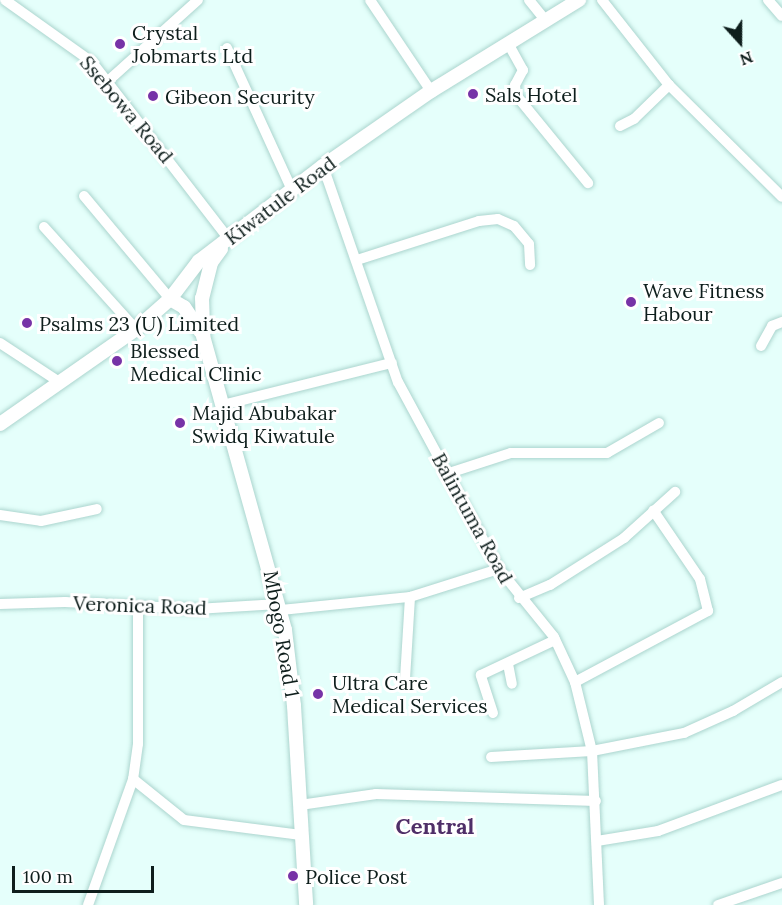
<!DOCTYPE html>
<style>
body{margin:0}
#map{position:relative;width:782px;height:905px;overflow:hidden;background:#e5fffb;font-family:Lora,serif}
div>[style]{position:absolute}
.roads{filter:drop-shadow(0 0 2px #abd5ce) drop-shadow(0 0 2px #abd5ce)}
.minor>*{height:10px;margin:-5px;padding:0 5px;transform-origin:5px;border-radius:5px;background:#fff}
.major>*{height:14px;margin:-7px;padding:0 7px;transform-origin:7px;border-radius:7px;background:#fff}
.dots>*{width:16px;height:16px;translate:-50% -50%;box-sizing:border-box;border:3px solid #fff;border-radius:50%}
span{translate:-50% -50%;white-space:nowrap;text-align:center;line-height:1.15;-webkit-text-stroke:6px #fff;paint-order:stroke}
.poi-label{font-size:20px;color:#0e1e1c}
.left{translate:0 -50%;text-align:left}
.street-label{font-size:20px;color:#0e1e1c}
.quarter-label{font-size:22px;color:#4f2f68;font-weight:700}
.north{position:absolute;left:710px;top:12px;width:60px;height:60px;-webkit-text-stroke:4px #fff;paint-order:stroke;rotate:159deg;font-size:16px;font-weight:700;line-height:24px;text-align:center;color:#0e1e1c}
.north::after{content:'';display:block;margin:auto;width:21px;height:27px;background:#0e1e1c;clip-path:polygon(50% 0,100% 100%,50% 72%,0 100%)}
.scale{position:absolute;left:12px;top:866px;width:142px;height:27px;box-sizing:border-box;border:3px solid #0e1e1c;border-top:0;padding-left:8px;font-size:18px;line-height:21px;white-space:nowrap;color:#0e1e1c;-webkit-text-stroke:4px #fff;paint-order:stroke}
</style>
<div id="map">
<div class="roads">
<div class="minor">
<div style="left:5px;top:0;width:107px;rotate:35.5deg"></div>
<div style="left:92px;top:62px;width:222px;rotate:52.3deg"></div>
<div style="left:370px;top:0;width:110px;rotate:56.2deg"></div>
<div style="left:529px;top:0;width:27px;rotate:51deg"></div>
<div style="left:602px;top:0;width:108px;rotate:51.8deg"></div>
<div style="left:669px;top:85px;width:159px;rotate:44.7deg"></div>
<div style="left:768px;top:0;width:21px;rotate:49deg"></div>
<div style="left:509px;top:45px;width:29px;rotate:61deg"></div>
<div style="left:523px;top:70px;width:17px;rotate:118deg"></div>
<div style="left:515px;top:85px;width:10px;rotate:84deg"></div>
<div style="left:516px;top:95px;width:114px;rotate:50.7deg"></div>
<div style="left:227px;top:48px;width:156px;rotate:65.4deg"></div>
<div style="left:108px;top:81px;width:121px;rotate:-42deg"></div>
<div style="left:620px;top:126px;width:16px;rotate:-27deg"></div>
<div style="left:634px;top:119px;width:49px;rotate:-44.2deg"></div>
<div style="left:323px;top:166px;width:229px;rotate:70.9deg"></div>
<div style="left:398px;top:382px;width:213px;rotate:61.6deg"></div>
<div style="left:499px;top:569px;width:87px;rotate:51deg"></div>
<div style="left:554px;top:637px;width:50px;rotate:65deg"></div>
<div style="left:575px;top:682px;width:71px;rotate:76.2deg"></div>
<div style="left:592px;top:751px;width:154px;rotate:87.4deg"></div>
<div style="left:84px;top:196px;width:134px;rotate:50.1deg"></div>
<div style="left:44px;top:227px;width:137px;rotate:48deg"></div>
<div style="left:357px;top:260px;width:128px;rotate:-17.7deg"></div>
<div style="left:479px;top:221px;width:19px;rotate:-6deg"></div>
<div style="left:498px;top:219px;width:17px;rotate:24deg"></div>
<div style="left:514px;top:226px;width:23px;rotate:50deg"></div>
<div style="left:529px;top:244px;width:21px;rotate:87deg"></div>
<div style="left:0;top:343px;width:73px;rotate:33.3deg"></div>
<div style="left:761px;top:346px;width:23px;rotate:-61deg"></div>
<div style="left:772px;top:326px;width:11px;rotate:-22deg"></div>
<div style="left:223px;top:405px;width:174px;rotate:-14deg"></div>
<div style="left:446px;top:474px;width:68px;rotate:-17.9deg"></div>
<div style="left:511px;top:453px;width:96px"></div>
<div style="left:607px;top:453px;width:60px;rotate:-30deg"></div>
<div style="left:0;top:515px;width:41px;rotate:8.3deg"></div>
<div style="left:41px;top:521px;width:57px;rotate:-12.1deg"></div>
<div style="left:519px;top:598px;width:34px;rotate:-23deg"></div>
<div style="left:550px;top:585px;width:88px;rotate:-32.4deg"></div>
<div style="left:624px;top:538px;width:69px;rotate:-42deg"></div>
<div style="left:0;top:604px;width:65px;rotate:-1.8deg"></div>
<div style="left:65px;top:602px;width:131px;rotate:3.1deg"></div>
<div style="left:196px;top:609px;width:83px;rotate:-3.4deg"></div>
<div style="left:138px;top:606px;width:138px;rotate:90deg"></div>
<div style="left:138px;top:744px;width:35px;rotate:98deg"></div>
<div style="left:133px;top:779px;width:65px;rotate:38.8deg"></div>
<div style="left:184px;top:820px;width:118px;rotate:7.3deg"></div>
<div style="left:281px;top:610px;width:130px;rotate:-5.8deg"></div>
<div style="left:410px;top:597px;width:93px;rotate:-17.5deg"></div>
<div style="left:508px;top:664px;width:20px;rotate:79deg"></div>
<div style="left:405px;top:679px;width:82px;rotate:-86.5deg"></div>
<div style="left:575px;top:682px;width:151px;rotate:-28.1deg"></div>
<div style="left:708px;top:611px;width:33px;rotate:-104deg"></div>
<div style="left:700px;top:579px;width:83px;rotate:-124.3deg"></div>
<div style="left:493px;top:713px;width:40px;rotate:-108deg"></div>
<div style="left:481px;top:675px;width:82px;rotate:-25.3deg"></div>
<div style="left:491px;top:757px;width:101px;rotate:-3.4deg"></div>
<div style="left:592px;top:751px;width:94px;rotate:-11.1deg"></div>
<div style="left:684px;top:733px;width:54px;rotate:-24.2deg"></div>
<div style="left:733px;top:711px;width:57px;rotate:-30.6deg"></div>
<div style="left:300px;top:805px;width:77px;rotate:-8.2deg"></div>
<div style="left:376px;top:794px;width:220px;rotate:1.8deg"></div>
<div style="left:597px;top:841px;width:62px;rotate:-9.3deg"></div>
<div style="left:658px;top:831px;width:132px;rotate:-20.4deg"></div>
<div style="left:88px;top:905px;width:134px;rotate:-70.3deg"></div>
<div style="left:718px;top:905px;width:68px;rotate:-19deg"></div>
</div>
<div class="major">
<div style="left:221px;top:249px;width:17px;rotate:126deg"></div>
<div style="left:211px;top:263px;width:36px;rotate:104deg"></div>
<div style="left:202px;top:298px;width:38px;rotate:88deg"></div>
<div style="left:203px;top:336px;width:305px;rotate:74.4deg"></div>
<div style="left:285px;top:630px;width:77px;rotate:83.2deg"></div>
<div style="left:294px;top:706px;width:199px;rotate:86.5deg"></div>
<div style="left:170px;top:299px;width:16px;rotate:30deg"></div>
<div style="left:184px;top:307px;width:30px;rotate:56deg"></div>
<div style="left:0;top:424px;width:166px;rotate:-34.9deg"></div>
<div style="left:136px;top:329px;width:45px;rotate:-41.4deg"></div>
<div style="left:170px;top:299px;width:48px;rotate:-52.7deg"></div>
<div style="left:199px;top:261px;width:156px;rotate:-37.5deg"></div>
<div style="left:323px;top:166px;width:131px;rotate:-34.8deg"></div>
<div style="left:431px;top:91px;width:174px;rotate:-31.6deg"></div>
</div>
</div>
<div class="dots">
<div style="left:120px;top:44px;background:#7733a7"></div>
<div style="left:473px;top:94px;background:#7733a7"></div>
<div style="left:153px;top:96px;background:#7733a7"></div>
<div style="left:631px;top:302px;background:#7733a7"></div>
<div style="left:27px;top:323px;background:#7733a7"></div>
<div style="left:117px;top:361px;background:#7733a7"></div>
<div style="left:180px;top:423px;background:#7733a7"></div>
<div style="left:318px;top:694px;background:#7733a7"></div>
<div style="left:293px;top:876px;background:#7733a7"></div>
</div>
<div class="poi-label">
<span class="left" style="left:132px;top:44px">Crystal<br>Jobmarts Ltd</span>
<span class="left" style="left:485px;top:94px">Sals Hotel</span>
<span class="left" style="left:165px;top:96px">Gibeon Security</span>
<span class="left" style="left:643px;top:302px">Wave Fitness<br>Habour</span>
<span class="left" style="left:39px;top:323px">Psalms 23 (U) Limited</span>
<span class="left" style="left:130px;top:362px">Blessed<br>Medical Clinic</span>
<span class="left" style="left:192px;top:424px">Majid Abubakar<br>Swidq Kiwatule</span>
<span class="left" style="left:332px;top:694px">Ultra Care<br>Medical Services</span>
<span class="left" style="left:305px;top:876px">Police Post</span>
</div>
<div class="street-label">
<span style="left:127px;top:109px;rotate:50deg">Ssebowa Road</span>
<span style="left:280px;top:200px;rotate:-37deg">Kiwatule Road</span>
<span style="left:473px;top:518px;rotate:61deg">Balintuma Road</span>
<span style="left:140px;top:605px;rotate:2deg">Veronica Road</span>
<span style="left:282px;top:634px;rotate:80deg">Mbogo Road 1</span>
</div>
<div class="quarter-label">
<span style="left:435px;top:827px">Central</span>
</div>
<div class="north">N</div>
<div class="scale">100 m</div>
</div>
